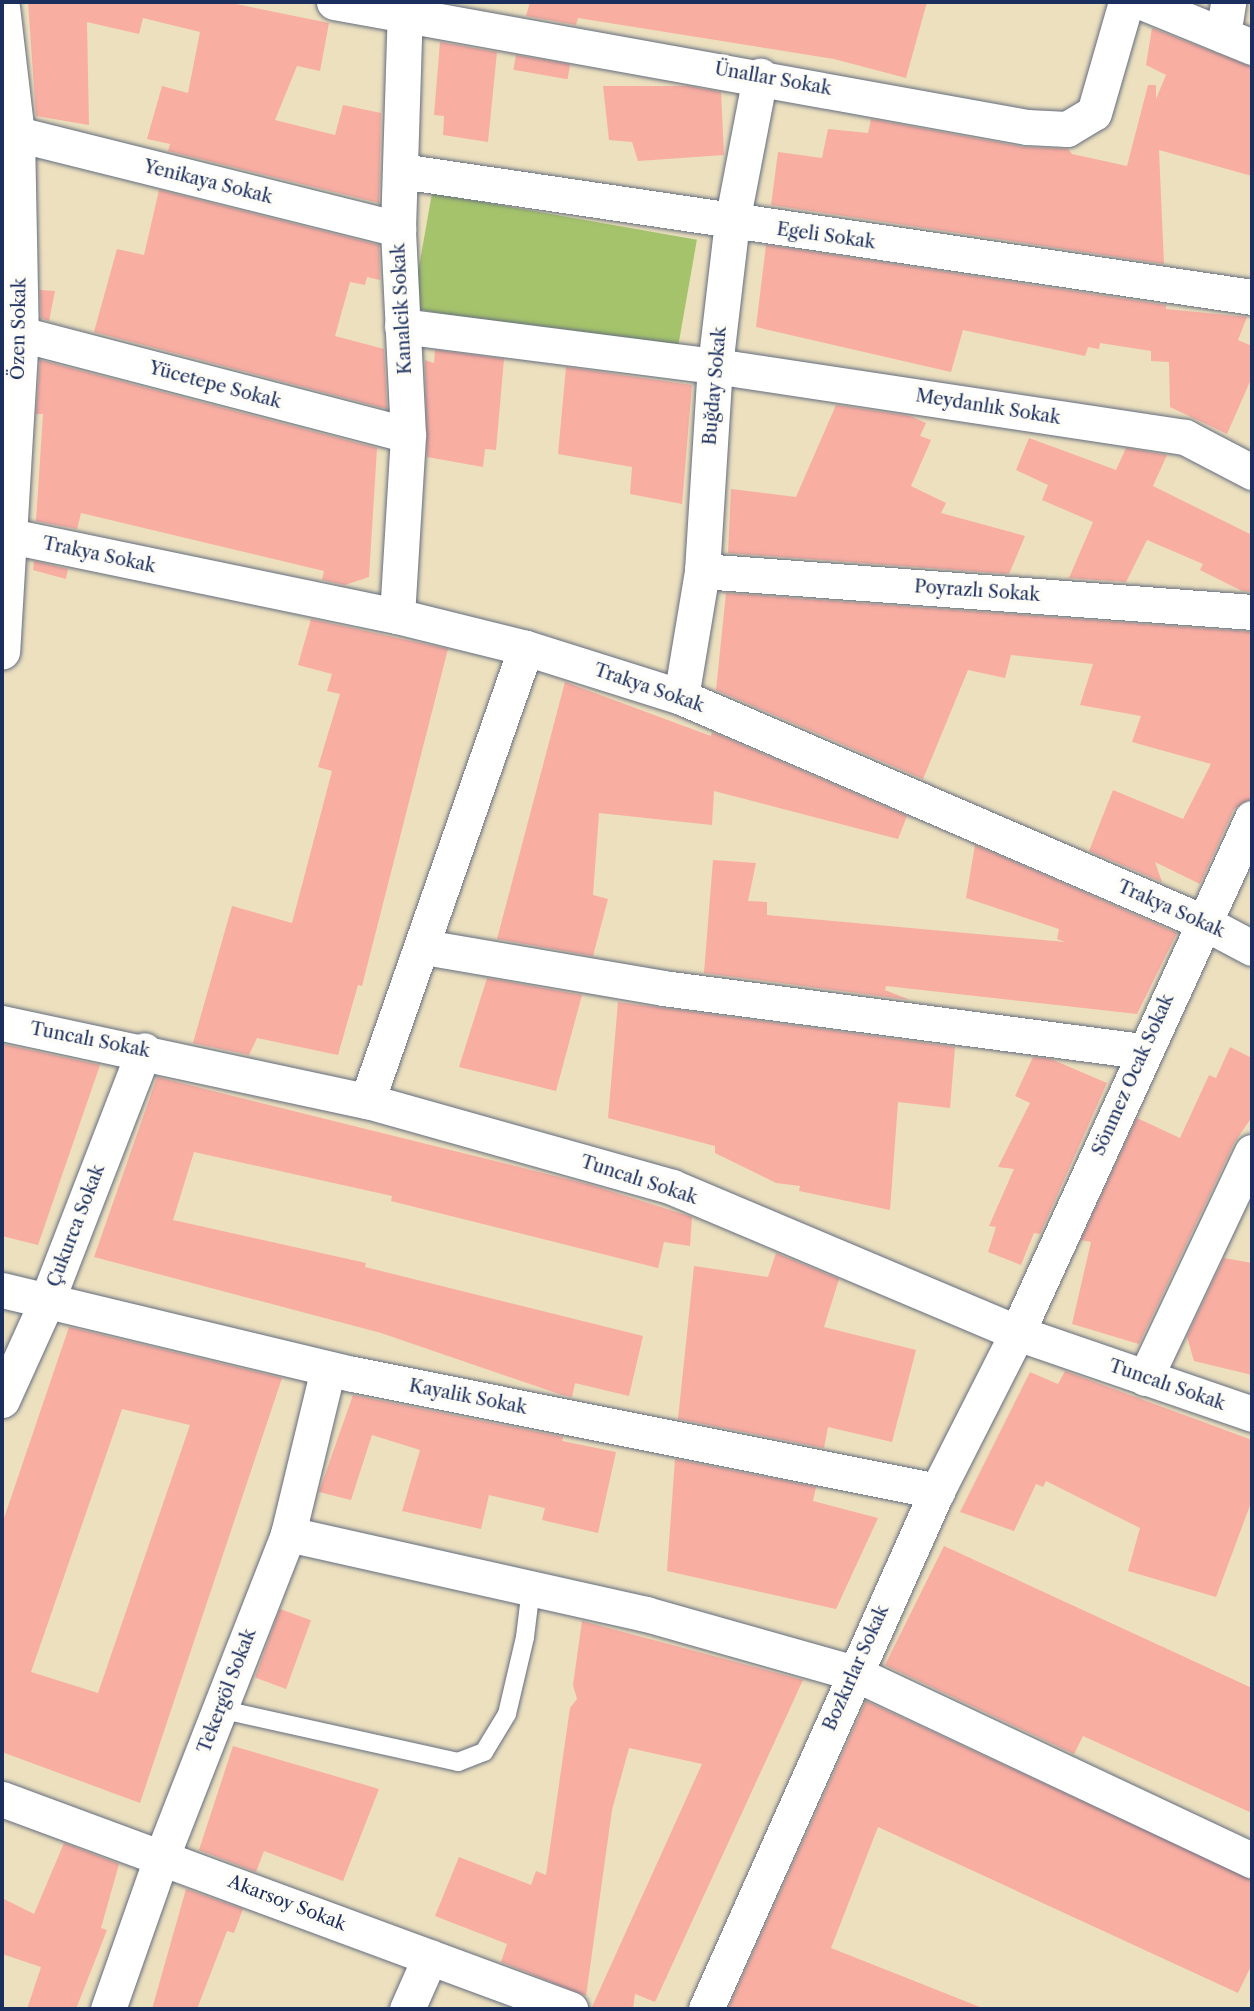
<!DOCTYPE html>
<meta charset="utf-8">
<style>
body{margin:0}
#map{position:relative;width:1254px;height:2011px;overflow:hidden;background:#ece0be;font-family:"Libre Caslon Text",serif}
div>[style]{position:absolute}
.green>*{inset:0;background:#a5c36b;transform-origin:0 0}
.building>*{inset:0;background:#f9aea2;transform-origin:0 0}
.roads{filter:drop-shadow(0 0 2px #646d80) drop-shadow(0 0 2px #646d80)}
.service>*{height:18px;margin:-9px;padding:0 9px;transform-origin:9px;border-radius:9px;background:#fff}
.minor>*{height:35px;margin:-17.5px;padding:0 17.5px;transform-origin:17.5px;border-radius:17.5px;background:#fff}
span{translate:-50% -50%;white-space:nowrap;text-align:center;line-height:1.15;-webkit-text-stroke:7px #fdfcf7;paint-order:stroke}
.street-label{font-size:18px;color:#1b2f5e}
.frame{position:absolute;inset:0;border:4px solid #1b2f5e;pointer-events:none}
</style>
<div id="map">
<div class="green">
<div style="left:432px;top:193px;width:269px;height:117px;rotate:10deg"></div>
</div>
<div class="building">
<div style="clip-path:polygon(28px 2px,226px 2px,329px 23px,320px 71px,297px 66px,275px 120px,335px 135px,343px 105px,381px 113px,379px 203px,168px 151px,170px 144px,147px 139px,162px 86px,188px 93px,200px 32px,143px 18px,139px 34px,87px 22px,89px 125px,36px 116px)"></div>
<div style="clip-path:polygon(530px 2px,927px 2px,906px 78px,834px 59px,578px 18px,576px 25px,526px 16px)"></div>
<div style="clip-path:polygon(1152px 28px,1252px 67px,1252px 176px,1159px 150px,1164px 264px,771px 205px,778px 152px,822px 158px,828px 129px,868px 133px,871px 119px,1023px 147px,1068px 149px,1072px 154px,1127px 166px,1148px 85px,1156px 85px,1156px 99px,1166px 75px,1146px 65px)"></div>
<div style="clip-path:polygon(440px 42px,497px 52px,488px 142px,443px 135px,444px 116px,434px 115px)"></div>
<div style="left:516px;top:55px;width:55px;height:15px;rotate:10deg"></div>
<div style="clip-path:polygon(603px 86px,688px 86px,721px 92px,724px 155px,638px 161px,632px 142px,609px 140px)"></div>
<div style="clip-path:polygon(159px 190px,379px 245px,380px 280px,367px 277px,365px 285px,350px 282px,335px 336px,384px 349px,387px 409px,94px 332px,117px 249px,144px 255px)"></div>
<div style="clip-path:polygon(766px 245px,1166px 305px,1166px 309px,1247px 317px,1238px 340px,1252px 346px,1252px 377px,1227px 434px,1170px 407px,1169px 362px,1151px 361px,1151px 351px,1100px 343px,1099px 349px,1088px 347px,1085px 356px,963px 330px,951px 372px,756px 327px)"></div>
<div style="clip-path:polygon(40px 290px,55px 291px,49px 321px,41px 318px)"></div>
<div style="clip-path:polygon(435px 350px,504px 359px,496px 450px,485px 449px,483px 467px,427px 457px,425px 360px,434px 363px)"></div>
<div style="clip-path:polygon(40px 360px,377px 448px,369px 577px,345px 585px,322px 580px,324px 571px,81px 513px,77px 529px,36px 521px,43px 414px,36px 414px)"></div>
<div style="clip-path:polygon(566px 367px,692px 385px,682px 504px,630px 494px,632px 467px,558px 454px)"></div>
<div style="clip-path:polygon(836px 405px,910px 416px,926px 423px,920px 436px,931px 440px,911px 486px,946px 503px,941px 513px,1025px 536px,1009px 574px,728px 553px,731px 489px,796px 497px)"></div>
<div style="clip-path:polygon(1029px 438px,1116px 470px,1126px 448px,1167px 455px,1153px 486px,1252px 535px,1252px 592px,1242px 591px,1200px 570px,1203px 564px,1147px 540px,1126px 582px,1069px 578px,1093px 522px,1042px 500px,1048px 485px,1016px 470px)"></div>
<div style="clip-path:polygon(34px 561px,68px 569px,66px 579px,33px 570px)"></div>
<div style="clip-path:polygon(726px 593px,1252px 632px,1252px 798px,1234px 809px,1200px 884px,1155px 862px,1162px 882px,1089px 851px,1113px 790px,1183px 819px,1211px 764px,1132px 742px,1141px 716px,1080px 705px,1093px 664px,1011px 655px,1005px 678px,968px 670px,923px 779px,716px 690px)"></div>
<div style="clip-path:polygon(311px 619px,448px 649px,362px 986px,358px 985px,338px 1055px,257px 1038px,249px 1055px,193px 1043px,232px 906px,292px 923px,332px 771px,318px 767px,340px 694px,327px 691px,332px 674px,298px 665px)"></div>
<div style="clip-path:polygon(565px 682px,711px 736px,712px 732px,907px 816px,898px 839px,714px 791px,712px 825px,599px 813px,593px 895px,608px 899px,593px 956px,497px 939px)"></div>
<div style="clip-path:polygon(975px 845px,1177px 933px,1137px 1014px,886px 986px,885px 990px,910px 1000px,704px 973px,713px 860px,756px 863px,748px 901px,767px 902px,767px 915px,1065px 942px,1057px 939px,1059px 929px,966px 898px)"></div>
<div style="clip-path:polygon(487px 978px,582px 995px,556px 1091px,459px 1067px)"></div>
<div style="clip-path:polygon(618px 1002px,955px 1047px,950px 1108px,898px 1102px,890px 1210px,799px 1191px,800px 1186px,776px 1183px,715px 1153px,715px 1146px,608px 1118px)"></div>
<div style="clip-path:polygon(2px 1044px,100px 1065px,38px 1245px,2px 1236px)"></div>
<div style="clip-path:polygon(1230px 1047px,1252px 1058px,1252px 1117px,1234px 1143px,1139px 1344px,1072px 1324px,1091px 1242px,1081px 1240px,1137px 1118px,1180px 1138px,1209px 1075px,1216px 1078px)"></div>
<div style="clip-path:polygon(1033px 1057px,1051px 1059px,1107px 1083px,1040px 1234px,1034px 1233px,1021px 1265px,988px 1252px,996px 1227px,989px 1226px,1014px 1169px,998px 1167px,1030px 1103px,1015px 1096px)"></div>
<div style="clip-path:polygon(157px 1077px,591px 1185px,692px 1217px,690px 1246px,664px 1242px,658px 1268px,391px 1201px,392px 1196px,194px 1152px,173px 1220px,366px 1263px,365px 1267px,643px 1336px,629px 1396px,575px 1383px,572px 1397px,562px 1395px,381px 1333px,94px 1257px)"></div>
<div style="clip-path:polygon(776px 1253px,839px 1279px,824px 1327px,916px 1350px,892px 1442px,828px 1427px,824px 1448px,678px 1419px,694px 1266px,768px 1277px)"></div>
<div style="clip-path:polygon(1224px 1258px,1252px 1263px,1252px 1375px,1194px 1361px,1187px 1337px)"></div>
<div style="clip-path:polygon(evenodd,69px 1327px,282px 1378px,140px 1803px,2px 1752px,2px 1524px,69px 1327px,122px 1409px,190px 1425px,98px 1693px,31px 1672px,122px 1409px)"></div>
<div style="clip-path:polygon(1065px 1371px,1252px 1440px,1252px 1500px,1216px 1597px,1128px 1571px,1140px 1528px,1046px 1481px,1043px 1487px,1036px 1484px,1014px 1531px,960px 1512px,1030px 1372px,1058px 1384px)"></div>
<div style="clip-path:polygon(353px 1395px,563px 1437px,562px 1441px,616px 1452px,598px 1533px,542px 1520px,545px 1508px,489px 1495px,481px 1529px,402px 1511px,420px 1450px,372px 1435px,351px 1500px,319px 1492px)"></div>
<div style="clip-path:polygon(675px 1459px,816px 1487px,813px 1501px,878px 1518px,836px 1609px,667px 1571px)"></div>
<div style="clip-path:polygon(944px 1546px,1252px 1688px,1252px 1813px,1083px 1736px,1074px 1754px,885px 1665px)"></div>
<div style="left:280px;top:1609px;width:33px;height:73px;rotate:20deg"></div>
<div style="clip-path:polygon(582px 1621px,803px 1680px,655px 2002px,635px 1994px,633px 2009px,591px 2009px,702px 1764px,629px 1748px,612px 1810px,586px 1996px,501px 1962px,507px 1944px,435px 1916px,459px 1857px,531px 1885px,536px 1871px,546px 1875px,570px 1708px,577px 1699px,573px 1685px)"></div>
<div style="clip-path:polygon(866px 1701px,1252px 1880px,1252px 1964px,1238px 1993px,878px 1827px,831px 1948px,985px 2009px,728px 2009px)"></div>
<div style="clip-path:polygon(233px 1746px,379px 1789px,343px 1881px,264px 1851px,256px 1872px,199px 1850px)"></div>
<div style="clip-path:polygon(64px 1843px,119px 1864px,101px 1928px,107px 1930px,76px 2009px,27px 2009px,41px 1967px,2px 1954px,2px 1898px,34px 1914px)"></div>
<div style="clip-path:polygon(186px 1889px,243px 1909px,234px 1933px,227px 1931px,197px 2009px,152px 2009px)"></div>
</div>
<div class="roads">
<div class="service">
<div style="left:219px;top:1709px;width:245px;rotate:12.5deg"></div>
<div style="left:458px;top:1762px;width:28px;rotate:-21deg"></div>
<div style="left:484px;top:1752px;width:44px;rotate:-58.8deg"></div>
<div style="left:507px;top:1714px;width:79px;rotate:-76.8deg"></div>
<div style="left:525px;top:1637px;width:49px;rotate:-83deg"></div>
</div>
<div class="minor">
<div style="left:334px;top:2px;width:704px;rotate:10.22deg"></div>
<div style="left:1027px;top:127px;width:40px;rotate:2.9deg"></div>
<div style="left:1067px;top:129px;width:31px;rotate:-31deg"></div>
<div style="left:1094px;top:113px;width:116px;rotate:-73.9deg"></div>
<div style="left:1142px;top:2px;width:119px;rotate:22.2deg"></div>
<div style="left:2px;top:7px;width:128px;rotate:83.3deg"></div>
<div style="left:17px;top:134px;width:200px;rotate:88.9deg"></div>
<div style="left:21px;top:334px;width:318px;rotate:93.4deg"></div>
<div style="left:1223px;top:35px;width:33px;rotate:-81deg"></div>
<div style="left:17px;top:134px;width:393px;rotate:14deg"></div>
<div style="left:401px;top:171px;width:860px;rotate:8.42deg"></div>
<div style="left:402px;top:326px;width:316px;rotate:7.3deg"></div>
<div style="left:715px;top:366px;width:475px;rotate:8.6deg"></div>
<div style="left:1185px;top:437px;width:76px;rotate:27.6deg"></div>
<div style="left:21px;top:334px;width:400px;rotate:14.6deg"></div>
<div style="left:10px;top:536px;width:395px;rotate:11.7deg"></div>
<div style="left:397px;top:616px;width:133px;rotate:13.9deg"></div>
<div style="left:526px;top:648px;width:163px;rotate:17.5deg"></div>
<div style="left:681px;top:697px;width:568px;rotate:23.32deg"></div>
<div style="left:1203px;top:922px;width:55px;rotate:28deg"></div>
<div style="left:702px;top:571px;width:552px;rotate:4.26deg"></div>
<div style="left:397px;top:616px;width:181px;rotate:-86.5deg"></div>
<div style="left:408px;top:435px;width:206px;rotate:-92.8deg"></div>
<div style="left:398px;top:229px;width:227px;rotate:-88.2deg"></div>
<div style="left:681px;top:697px;width:128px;rotate:-80.5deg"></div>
<div style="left:702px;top:571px;width:205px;rotate:-86.4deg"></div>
<div style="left:715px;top:366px;width:145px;rotate:-83.3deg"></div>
<div style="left:732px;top:222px;width:149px;rotate:-79.1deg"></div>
<div style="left:424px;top:947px;width:242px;rotate:9.7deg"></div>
<div style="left:663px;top:988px;width:484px;rotate:7.5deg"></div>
<div style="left:2px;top:1023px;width:373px;rotate:12.1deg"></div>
<div style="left:367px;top:1101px;width:317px;rotate:15.7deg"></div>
<div style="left:672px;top:1187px;width:375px;rotate:22.9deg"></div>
<div style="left:1017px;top:1333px;width:249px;rotate:19deg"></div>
<div style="left:367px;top:1101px;width:480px;rotate:-70.7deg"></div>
<div style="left:2px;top:1290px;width:361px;rotate:13.5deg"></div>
<div style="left:353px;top:1374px;width:596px;rotate:11.33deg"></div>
<div style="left:1145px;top:1378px;width:250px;rotate:-64.7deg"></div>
<div style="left:2px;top:1400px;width:107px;rotate:-65.6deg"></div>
<div style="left:46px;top:1303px;width:271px;rotate:-68.8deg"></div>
<div style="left:288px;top:1534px;width:367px;rotate:12.6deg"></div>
<div style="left:646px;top:1614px;width:216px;rotate:15.8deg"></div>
<div style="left:854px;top:1673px;width:440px;rotate:25.2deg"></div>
<div style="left:2px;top:1799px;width:606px;rotate:20.29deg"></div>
<div style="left:108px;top:2009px;width:162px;rotate:-70.6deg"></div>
<div style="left:162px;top:1856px;width:346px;rotate:-68.6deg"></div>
<div style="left:288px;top:1534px;width:170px;rotate:-76.4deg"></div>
<div style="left:407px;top:2009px;width:57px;rotate:-66.1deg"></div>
<div style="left:706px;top:2009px;width:567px;rotate:-65.97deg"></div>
<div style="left:937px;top:1491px;width:177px;rotate:-63.1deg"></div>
<div style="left:1017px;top:1333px;width:566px;rotate:-65.47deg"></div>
</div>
</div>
<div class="street-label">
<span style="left:773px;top:79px;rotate:10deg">Ünallar Sokak</span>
<span style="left:208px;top:182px;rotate:14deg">Yenikaya Sokak</span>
<span style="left:826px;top:236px;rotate:8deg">Egeli Sokak</span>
<span style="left:402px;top:309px;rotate:-93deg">Kanalcik Sokak</span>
<span style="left:19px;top:329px;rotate:-89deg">Özen Sokak</span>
<span style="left:215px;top:385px;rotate:15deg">Yücetepe Sokak</span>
<span style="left:715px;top:386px;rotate:-85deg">Buğday Sokak</span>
<span style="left:988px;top:407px;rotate:9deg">Meydanlık Sokak</span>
<span style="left:99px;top:555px;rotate:12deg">Trakya Sokak</span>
<span style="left:977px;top:591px;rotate:4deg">Poyrazlı Sokak</span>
<span style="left:649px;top:688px;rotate:19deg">Trakya Sokak</span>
<span style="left:1171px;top:909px;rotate:24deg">Trakya Sokak</span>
<span style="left:90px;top:1040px;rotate:11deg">Tuncalı Sokak</span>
<span style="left:1133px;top:1075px;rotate:-66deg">Sönmez Ocak Sokak</span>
<span style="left:639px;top:1180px;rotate:18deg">Tuncalı Sokak</span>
<span style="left:76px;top:1226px;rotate:-69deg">Çukurca Sokak</span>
<span style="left:1167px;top:1385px;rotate:19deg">Tuncalı Sokak</span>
<span style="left:468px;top:1397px;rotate:11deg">Kayalik Sokak</span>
<span style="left:856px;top:1668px;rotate:-66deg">Bozkırlar Sokak</span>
<span style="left:227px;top:1691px;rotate:-69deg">Tekergöl Sokak</span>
<span style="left:287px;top:1903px;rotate:21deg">Akarsoy Sokak</span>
</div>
<div class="frame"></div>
</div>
